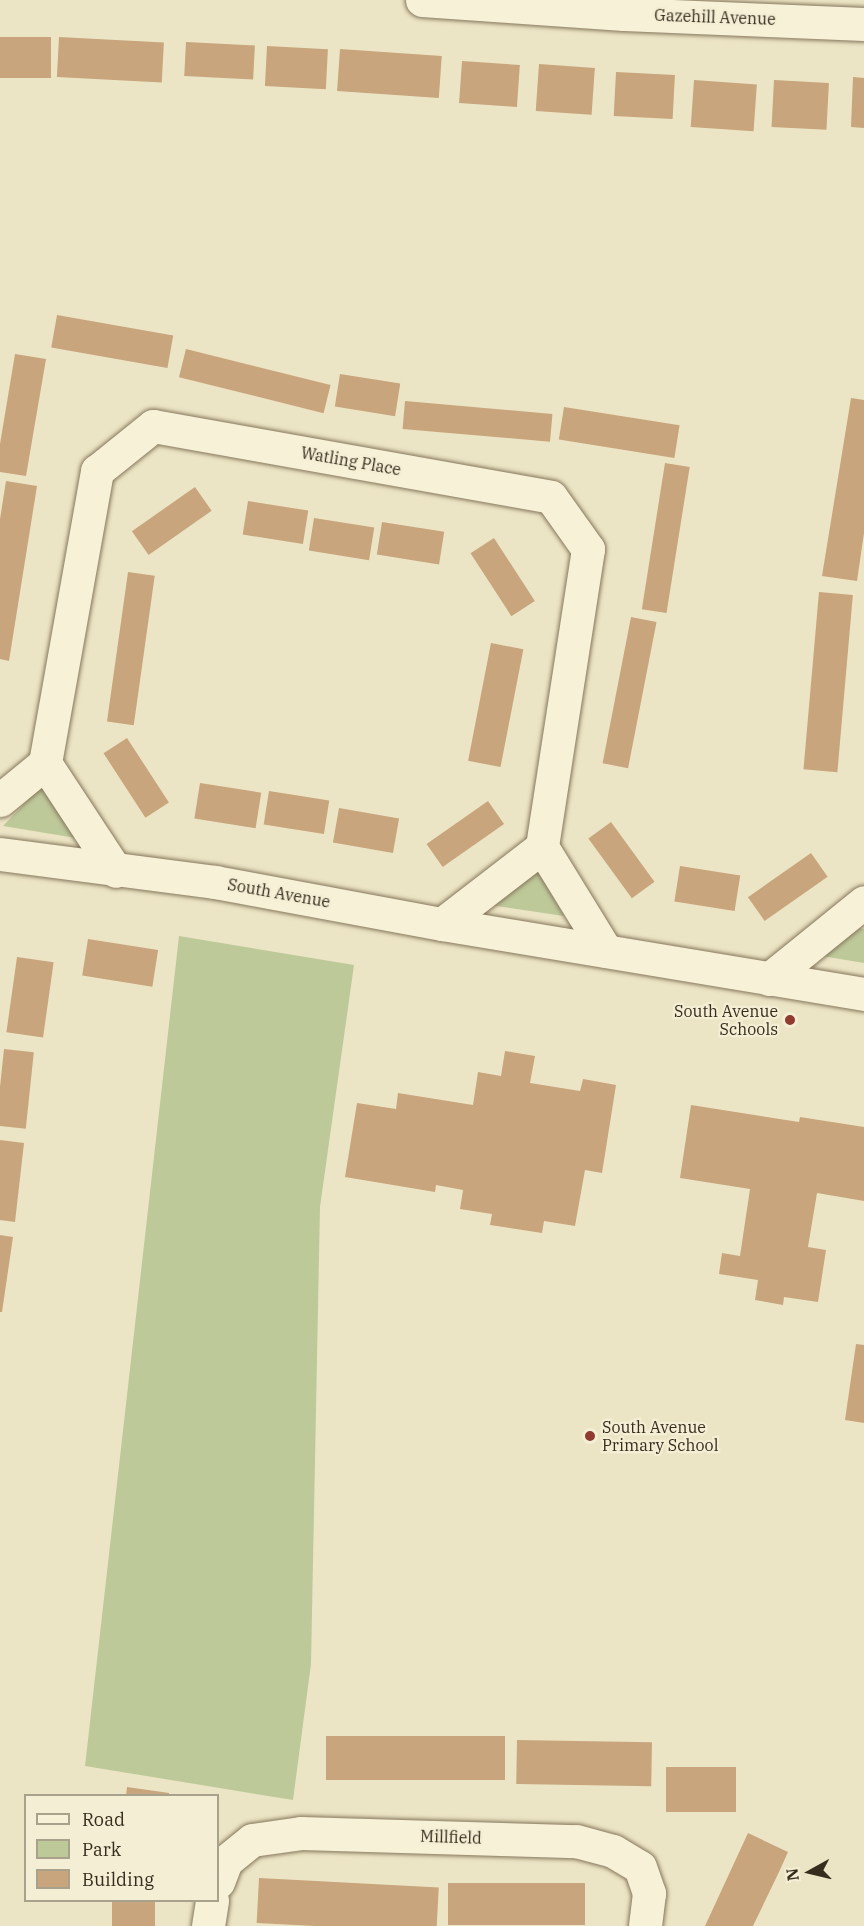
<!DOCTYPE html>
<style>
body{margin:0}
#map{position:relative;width:864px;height:1926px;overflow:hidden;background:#ece5c5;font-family:"IBM Plex Serif",serif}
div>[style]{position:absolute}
.green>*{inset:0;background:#bec99a}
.building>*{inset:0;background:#c8a57d;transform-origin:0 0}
.roads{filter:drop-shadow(0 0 2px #86775c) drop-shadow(0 0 2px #86775c)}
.minor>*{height:33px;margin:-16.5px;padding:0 16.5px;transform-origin:16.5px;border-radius:16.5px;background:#f7f1d8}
.dots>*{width:16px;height:16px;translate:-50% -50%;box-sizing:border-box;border:3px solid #f4eed4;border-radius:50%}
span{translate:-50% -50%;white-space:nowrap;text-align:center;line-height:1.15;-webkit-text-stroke:4.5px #f4eed4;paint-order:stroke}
.street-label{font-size:16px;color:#372d1f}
.poi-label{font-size:16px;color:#372d1f}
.right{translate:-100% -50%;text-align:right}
.left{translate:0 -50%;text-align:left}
.legend{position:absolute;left:24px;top:1794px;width:195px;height:108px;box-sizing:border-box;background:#f4eed4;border:2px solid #a8a18c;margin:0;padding:8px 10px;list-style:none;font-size:18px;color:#372d1f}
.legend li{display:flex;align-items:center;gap:12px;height:30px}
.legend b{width:30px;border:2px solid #a8a18c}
.north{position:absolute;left:780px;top:1842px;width:60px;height:60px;-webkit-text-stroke:4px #f4eed4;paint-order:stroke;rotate:262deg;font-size:16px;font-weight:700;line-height:24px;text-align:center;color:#372d1f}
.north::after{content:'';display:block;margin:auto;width:21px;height:27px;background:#372d1f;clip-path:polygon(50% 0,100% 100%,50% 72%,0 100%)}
</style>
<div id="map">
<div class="green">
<div style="clip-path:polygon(46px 781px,76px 838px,3px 826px)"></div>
<div style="clip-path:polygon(536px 867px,564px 916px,489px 905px)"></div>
<div style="clip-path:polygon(856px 927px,864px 929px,864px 963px,816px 955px)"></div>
<div style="clip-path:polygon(179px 936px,354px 965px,320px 1207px,311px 1664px,293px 1800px,85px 1766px)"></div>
</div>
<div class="building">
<div style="left:0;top:37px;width:51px;height:41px"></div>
<div style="left:59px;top:37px;width:105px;height:40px;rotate:3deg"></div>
<div style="left:186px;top:42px;width:69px;height:34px;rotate:3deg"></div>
<div style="left:267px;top:46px;width:61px;height:40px;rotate:3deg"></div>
<div style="left:340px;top:49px;width:102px;height:42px;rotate:4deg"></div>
<div style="left:462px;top:61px;width:58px;height:42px;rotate:4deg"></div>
<div style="left:539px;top:64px;width:56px;height:47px;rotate:4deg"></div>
<div style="left:616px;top:72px;width:59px;height:44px;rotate:3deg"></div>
<div style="clip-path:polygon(853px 77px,864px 78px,864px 128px,851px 127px)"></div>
<div style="left:694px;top:80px;width:63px;height:47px;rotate:4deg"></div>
<div style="left:774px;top:80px;width:55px;height:47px;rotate:3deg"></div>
<div style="left:57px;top:315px;width:118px;height:33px;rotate:10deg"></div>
<div style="left:186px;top:349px;width:149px;height:29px;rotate:14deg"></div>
<div style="clip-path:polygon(15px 354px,46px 359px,26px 476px,0 472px,0 444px)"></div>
<div style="left:340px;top:374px;width:61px;height:33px;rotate:9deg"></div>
<div style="clip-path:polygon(851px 398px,864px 400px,864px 533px,857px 581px,822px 576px)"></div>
<div style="left:405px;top:401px;width:148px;height:28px;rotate:5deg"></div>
<div style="left:564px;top:407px;width:117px;height:33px;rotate:9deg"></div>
<div style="left:665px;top:463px;width:25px;height:148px;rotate:9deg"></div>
<div style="clip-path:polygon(6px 481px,37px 486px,9px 661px,0 659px,0 519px)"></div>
<div style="left:195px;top:487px;width:29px;height:77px;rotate:55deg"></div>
<div style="left:248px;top:501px;width:61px;height:34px;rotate:9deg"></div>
<div style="left:314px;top:518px;width:61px;height:33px;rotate:9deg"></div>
<div style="left:382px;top:522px;width:63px;height:33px;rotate:9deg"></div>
<div style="left:494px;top:538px;width:75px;height:28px;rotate:57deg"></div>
<div style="left:128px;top:572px;width:27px;height:151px;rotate:8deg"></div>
<div style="left:819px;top:592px;width:34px;height:178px;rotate:5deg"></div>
<div style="left:631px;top:617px;width:26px;height:149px;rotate:11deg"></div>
<div style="left:491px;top:643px;width:33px;height:120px;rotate:11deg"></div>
<div style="left:127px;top:738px;width:77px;height:28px;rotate:57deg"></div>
<div style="left:200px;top:783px;width:62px;height:36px;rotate:9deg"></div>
<div style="left:269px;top:791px;width:61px;height:34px;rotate:9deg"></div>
<div style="left:488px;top:801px;width:28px;height:75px;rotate:55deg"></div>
<div style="left:339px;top:808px;width:61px;height:35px;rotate:10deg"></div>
<div style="left:611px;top:822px;width:74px;height:28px;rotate:54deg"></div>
<div style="left:811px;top:853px;width:29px;height:77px;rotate:55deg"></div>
<div style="left:680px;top:866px;width:61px;height:36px;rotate:9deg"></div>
<div style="left:88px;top:939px;width:71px;height:37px;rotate:9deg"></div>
<div style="left:17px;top:957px;width:37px;height:76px;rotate:8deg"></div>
<div style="left:4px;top:1049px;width:30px;height:77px;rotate:6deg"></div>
<div style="clip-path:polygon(505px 1051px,535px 1056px,530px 1083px,580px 1091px,583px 1079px,616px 1085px,602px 1173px,585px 1170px,575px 1226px,544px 1221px,542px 1233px,490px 1225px,492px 1214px,460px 1209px,463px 1190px,436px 1185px,435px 1192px,345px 1177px,357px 1103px,396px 1109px,398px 1093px,473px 1105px,478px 1072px,501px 1076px)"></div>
<div style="clip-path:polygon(691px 1105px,799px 1122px,800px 1117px,864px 1127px,864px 1201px,817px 1193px,808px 1247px,826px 1250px,818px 1302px,784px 1297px,783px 1305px,755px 1300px,758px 1280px,719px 1274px,722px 1253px,740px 1256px,750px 1189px,680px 1178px)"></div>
<div style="clip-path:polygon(0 1140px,24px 1143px,15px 1222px,0 1220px)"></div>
<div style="clip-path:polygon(0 1235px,13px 1237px,2px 1312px,0 1312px)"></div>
<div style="clip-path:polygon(856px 1344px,864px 1345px,864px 1423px,845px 1420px)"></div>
<div style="left:326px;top:1736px;width:179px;height:44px"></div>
<div style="left:517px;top:1740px;width:135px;height:44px;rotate:1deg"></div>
<div style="left:666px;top:1767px;width:70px;height:45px"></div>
<div style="clip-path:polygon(127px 1787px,169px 1793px,169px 1796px,126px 1796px)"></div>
<div style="clip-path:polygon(748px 1833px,788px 1852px,779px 1872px,753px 1926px,705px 1926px)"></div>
<div style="left:259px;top:1878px;width:180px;height:45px;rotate:3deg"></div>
<div style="left:448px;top:1883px;width:137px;height:42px"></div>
<div style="left:112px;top:1900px;width:43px;height:26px"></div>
</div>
<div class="roads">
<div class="minor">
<div style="left:422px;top:0;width:202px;rotate:4deg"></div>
<div style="left:624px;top:14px;width:240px;rotate:2.4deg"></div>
<div style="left:45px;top:763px;width:297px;rotate:-79.9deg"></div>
<div style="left:97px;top:471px;width:72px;rotate:-38.8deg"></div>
<div style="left:153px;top:426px;width:404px;rotate:10.1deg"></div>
<div style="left:551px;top:497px;width:64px;rotate:54.6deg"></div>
<div style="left:588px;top:549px;width:302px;rotate:98.8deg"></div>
<div style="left:45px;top:763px;width:129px;rotate:56.7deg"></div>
<div style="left:0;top:800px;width:58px;rotate:-39.4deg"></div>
<div style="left:0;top:854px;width:217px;rotate:7.4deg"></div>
<div style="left:215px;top:882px;width:231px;rotate:10.5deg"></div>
<div style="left:442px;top:924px;width:428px;rotate:9.4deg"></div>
<div style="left:442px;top:924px;width:126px;rotate:-37.6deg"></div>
<div style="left:542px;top:847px;width:122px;rotate:58.4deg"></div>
<div style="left:769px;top:979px;width:122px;rotate:-39deg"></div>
<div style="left:218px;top:1882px;width:22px;rotate:-69deg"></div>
<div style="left:226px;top:1861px;width:33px;rotate:-39deg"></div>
<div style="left:252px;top:1840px;width:49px;rotate:-8.1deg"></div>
<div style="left:301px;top:1833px;width:275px;rotate:1.7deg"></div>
<div style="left:576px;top:1841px;width:38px;rotate:15deg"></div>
<div style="left:613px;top:1851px;width:31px;rotate:31deg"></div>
<div style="left:640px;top:1867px;width:28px;rotate:71deg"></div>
<div style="left:649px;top:1893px;width:33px;rotate:97deg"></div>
<div style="left:208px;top:1926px;width:26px;rotate:-81deg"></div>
</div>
</div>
<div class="dots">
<div style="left:790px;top:1020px;background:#913a30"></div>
<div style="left:590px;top:1436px;background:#913a30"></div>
</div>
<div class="street-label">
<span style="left:715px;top:17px;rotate:2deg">Gazehill Avenue</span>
<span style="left:351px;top:461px;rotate:10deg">Watling Place</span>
<span style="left:279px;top:893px;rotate:10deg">South Avenue</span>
<span style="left:451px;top:1837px;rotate:2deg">Millfield</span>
</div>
<div class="poi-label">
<span class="right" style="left:778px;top:1020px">South Avenue<br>Schools</span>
<span class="left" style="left:602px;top:1436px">South Avenue<br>Primary School</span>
</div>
<ul class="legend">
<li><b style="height:8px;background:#f7f1d8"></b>Road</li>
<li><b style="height:16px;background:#bec99a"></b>Park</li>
<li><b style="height:16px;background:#c8a57d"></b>Building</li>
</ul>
<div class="north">N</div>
</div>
